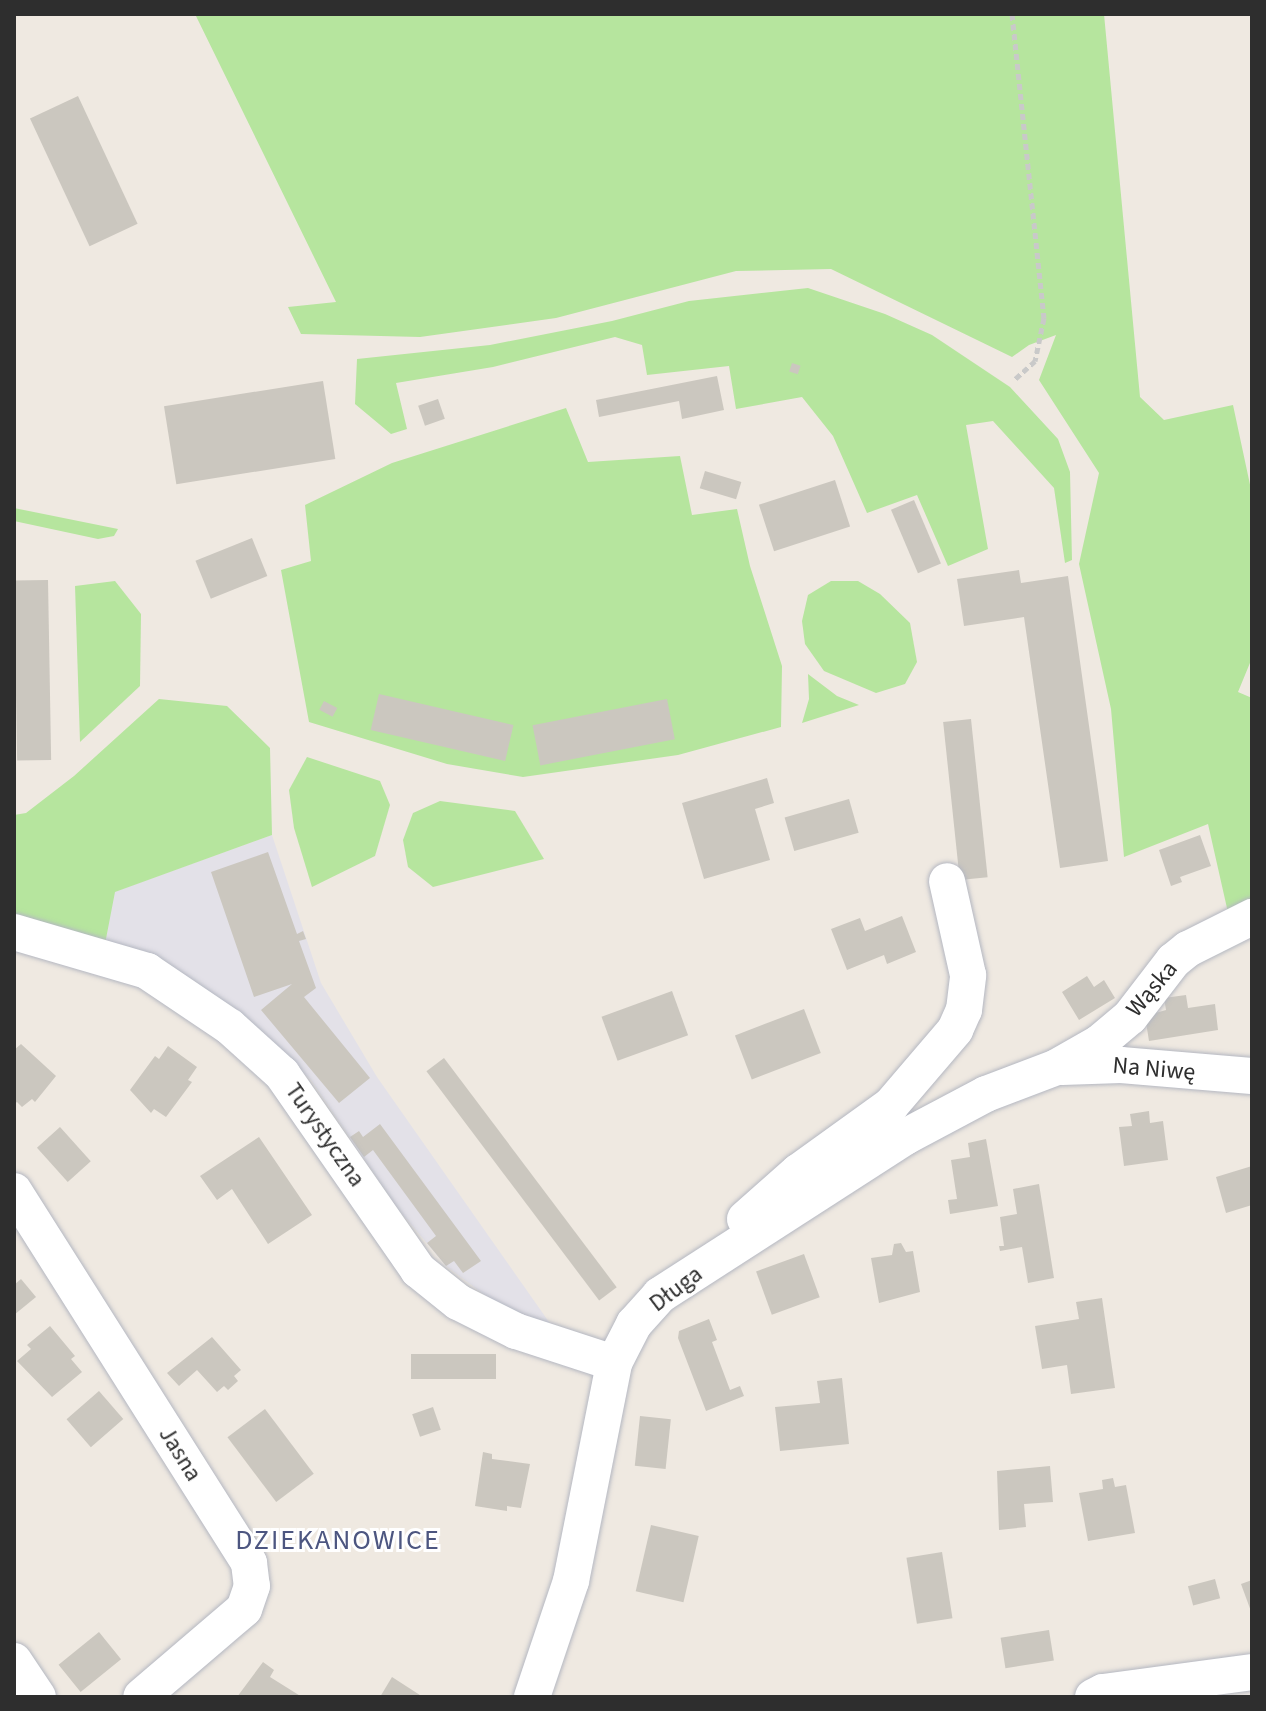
<!DOCTYPE html>
<meta charset="utf-8">
<style>
body{margin:0}
#map{position:relative;width:1266px;height:1711px;overflow:hidden;background:#efe9e1;font-family:"Source Sans 3",sans-serif}
div>[style]{position:absolute}
.industrial>*{inset:0;background:#e3e1e8}
.green>*{inset:0;background:#b6e59e}
.building>*{inset:0;background:#cbc7bf;transform-origin:0 0}
.path>*{height:5px;margin-top:-2.5px;transform-origin:0;background:repeating-linear-gradient(90deg,#c9c9c9 0 6px,transparent 0 10px)}
.roads{filter:drop-shadow(0 0 2px #b4b7c1) drop-shadow(0 0 2px #b4b7c1)}
.minor>*{height:36px;margin:-18px;padding:0 18px;transform-origin:18px;border-radius:18px;background:#fff}
span{translate:-50% -50%;white-space:nowrap;text-align:center;line-height:1.15;-webkit-text-stroke:6px #fff;paint-order:stroke}
.street-label{font-size:24px;color:#2e2e2e}
.quarter-label{font-size:28px;color:#4d5680;letter-spacing:2px}
.frame{position:absolute;inset:0;border:16px solid #2e2e2e;pointer-events:none}
</style>
<div id="map">
<div class="industrial">
<div style="clip-path:polygon(272px 835px,321px 983px,377px 1077px,556px 1332px,498px 1305px,446px 1266px,398px 1209px,311px 1080px,232px 1006px,105px 944px,114px 892px)"></div>
</div>
<div class="green">
<div style="clip-path:polygon(195px 14px,1104px 14px,1140px 397px,1164px 420px,1233px 405px,1252px 494px,1252px 658px,1238px 692px,1252px 698px,1252px 906px,1229px 917px,1208px 824px,1124px 857px,1111px 709px,1079px 564px,1099px 473px,1039px 380px,1056px 335px,1029px 345px,1012px 357px,831px 269px,736px 271px,556px 318px,420px 337px,301px 334px,288px 307px,336px 302px)"></div>
<div style="clip-path:polygon(808px 288px,885px 314px,932px 335px,1010px 387px,1058px 439px,1070px 472px,1072px 560px,1065px 563px,1054px 488px,993px 421px,966px 425px,988px 549px,948px 566px,917px 495px,867px 513px,833px 436px,802px 397px,736px 409px,729px 366px,647px 375px,642px 345px,615px 337px,493px 367px,396px 383px,407px 429px,391px 434px,355px 404px,357px 359px,490px 345px,612px 321px,689px 301px)"></div>
<div style="clip-path:polygon(566px 408px,588px 462px,680px 456px,692px 515px,737px 509px,750px 566px,782px 666px,781px 727px,678px 755px,523px 777px,447px 764px,309px 722px,281px 570px,311px 561px,305px 505px,392px 463px)"></div>
<div style="clip-path:polygon(14px 508px,118px 529px,114px 536px,98px 539px,14px 521px)"></div>
<div style="clip-path:polygon(115px 581px,141px 614px,140px 686px,80px 742px,75px 586px)"></div>
<div style="clip-path:polygon(831px 581px,858px 581px,880px 594px,910px 623px,917px 662px,905px 684px,876px 693px,824px 671px,805px 644px,802px 621px,808px 595px)"></div>
<div style="clip-path:polygon(808px 674px,837px 696px,859px 705px,802px 723px,809px 699px)"></div>
<div style="clip-path:polygon(159px 699px,227px 706px,270px 748px,272px 835px,115px 892px,105px 944px,14px 913px,14px 815px,26px 813px,74px 776px)"></div>
<div style="clip-path:polygon(307px 757px,380px 781px,390px 805px,375px 856px,312px 887px,294px 828px,289px 790px)"></div>
<div style="clip-path:polygon(440px 801px,515px 811px,544px 859px,433px 887px,408px 867px,403px 840px,413px 813px)"></div>
</div>
<div class="building">
<div style="left:78px;top:96px;width:141px;height:53px;rotate:65deg"></div>
<div style="left:792px;top:363px;width:9px;height:9px;rotate:18deg"></div>
<div style="clip-path:polygon(717px 376px,724px 410px,682px 419px,679px 401px,599px 417px,596px 400px)"></div>
<div style="left:323px;top:381px;width:79px;height:161px;rotate:81deg"></div>
<div style="left:438px;top:399px;width:21px;height:21px;rotate:71deg"></div>
<div style="left:705px;top:471px;width:38px;height:18px;rotate:17deg"></div>
<div style="left:835px;top:480px;width:49px;height:80px;rotate:72deg"></div>
<div style="left:914px;top:500px;width:69px;height:25px;rotate:67deg"></div>
<div style="left:252px;top:538px;width:41px;height:61px;rotate:68deg"></div>
<div style="clip-path:polygon(1019px 570px,1021px 583px,1068px 576px,1108px 861px,1060px 868px,1024px 617px,964px 626px,957px 579px)"></div>
<div style="left:48px;top:580px;width:180px;height:34px;rotate:89deg"></div>
<div style="left:379px;top:694px;width:138px;height:37px;rotate:13deg"></div>
<div style="left:667px;top:699px;width:41px;height:137px;rotate:79deg"></div>
<div style="left:324px;top:701px;width:15px;height:10px;rotate:28deg"></div>
<div style="left:971px;top:719px;width:159px;height:28px;rotate:84deg"></div>
<div style="clip-path:polygon(767px 778px,774px 803px,755px 809px,770px 860px,704px 879px,682px 803px)"></div>
<div style="left:849px;top:799px;width:35px;height:67px;rotate:74deg"></div>
<div style="clip-path:polygon(1200px 835px,1211px 866px,1180px 877px,1182px 882px,1171px 886px,1159px 850px)"></div>
<div style="clip-path:polygon(268px 852px,297px 934px,303px 931px,306px 939px,299px 941px,316px 988px,304px 997px,370px 1078px,339px 1103px,261px 1010px,292px 984px,254px 997px,211px 872px)"></div>
<div style="clip-path:polygon(902px 916px,916px 952px,887px 964px,884px 955px,847px 970px,831px 929px,860px 918px,865px 931px)"></div>
<div style="clip-path:polygon(1087px 976px,1094px 987px,1104px 980px,1115px 998px,1079px 1020px,1062px 992px)"></div>
<div style="left:672px;top:991px;width:47px;height:75px;rotate:70deg"></div>
<div style="clip-path:polygon(1186px 995px,1188px 1008px,1215px 1004px,1218px 1030px,1149px 1041px,1145px 1016px,1166px 1010px,1164px 998px)"></div>
<div style="left:804px;top:1009px;width:47px;height:74px;rotate:69deg"></div>
<div style="clip-path:polygon(21px 1044px,56px 1076px,35px 1102px,32px 1099px,22px 1107px,17px 1102px,14px 1104px,14px 1050px)"></div>
<div style="clip-path:polygon(168px 1046px,197px 1067px,188px 1080px,192px 1082px,166px 1117px,154px 1109px,151px 1113px,130px 1090px,155px 1056px,159px 1059px)"></div>
<div style="left:444px;top:1058px;width:287px;height:22px;rotate:53deg"></div>
<div style="clip-path:polygon(1149px 1111px,1150px 1123px,1163px 1121px,1168px 1160px,1124px 1166px,1119px 1127px,1132px 1126px,1130px 1114px)"></div>
<div style="clip-path:polygon(380px 1124px,481px 1261px,463px 1273px,454px 1261px,446px 1266px,427px 1243px,436px 1236px,373px 1150px,364px 1157px,350px 1137px,359px 1131px,363px 1137px)"></div>
<div style="left:60px;top:1127px;width:46px;height:31px;rotate:48deg"></div>
<div style="clip-path:polygon(259px 1137px,312px 1215px,268px 1244px,232px 1189px,217px 1200px,200px 1176px)"></div>
<div style="clip-path:polygon(986px 1139px,998px 1206px,950px 1214px,948px 1200px,957px 1199px,951px 1160px,970px 1157px,968px 1143px)"></div>
<div style="clip-path:polygon(1252px 1166px,1252px 1205px,1226px 1213px,1216px 1177px)"></div>
<div style="clip-path:polygon(1039px 1184px,1054px 1278px,1028px 1283px,1022px 1247px,1000px 1251px,999px 1246px,1004px 1246px,1000px 1217px,1017px 1214px,1013px 1189px)"></div>
<div style="clip-path:polygon(901px 1243px,906px 1252px,913px 1251px,920px 1292px,879px 1303px,871px 1258px,892px 1255px,894px 1244px)"></div>
<div style="left:804px;top:1254px;width:46px;height:51px;rotate:70deg"></div>
<div style="clip-path:polygon(21px 1279px,36px 1297px,14px 1315px,14px 1285px)"></div>
<div style="clip-path:polygon(1102px 1298px,1115px 1388px,1071px 1394px,1067px 1365px,1042px 1369px,1035px 1326px,1079px 1319px,1076px 1302px)"></div>
<div style="clip-path:polygon(709px 1319px,717px 1340px,712px 1342px,730px 1390px,740px 1386px,744px 1396px,706px 1411px,678px 1338px,679px 1331px)"></div>
<div style="clip-path:polygon(50px 1326px,75px 1356px,71px 1359px,82px 1372px,52px 1397px,17px 1361px,31px 1349px,27px 1345px)"></div>
<div style="clip-path:polygon(212px 1337px,241px 1370px,234px 1376px,238px 1381px,228px 1390px,224px 1386px,217px 1392px,197px 1370px,179px 1386px,167px 1373px)"></div>
<div style="left:411px;top:1354px;width:85px;height:25px"></div>
<div style="clip-path:polygon(842px 1378px,849px 1444px,780px 1451px,775px 1407px,820px 1403px,817px 1381px)"></div>
<div style="left:99px;top:1391px;width:37px;height:43px;rotate:49deg"></div>
<div style="left:433px;top:1407px;width:24px;height:22px;rotate:71deg"></div>
<div style="left:265px;top:1409px;width:81px;height:47px;rotate:53deg"></div>
<div style="left:640px;top:1416px;width:31px;height:50px;rotate:6deg"></div>
<div style="clip-path:polygon(483px 1452px,492px 1454px,492px 1459px,530px 1464px,521px 1508px,507px 1506px,507px 1511px,475px 1506px)"></div>
<div style="clip-path:polygon(1050px 1466px,1053px 1502px,1024px 1504px,1026px 1527px,999px 1530px,997px 1471px)"></div>
<div style="clip-path:polygon(1113px 1478px,1115px 1487px,1126px 1485px,1135px 1533px,1088px 1541px,1079px 1493px,1103px 1489px,1102px 1480px)"></div>
<div style="left:651px;top:1525px;width:49px;height:68px;rotate:13deg"></div>
<div style="left:942px;top:1552px;width:67px;height:36px;rotate:81deg"></div>
<div style="left:1215px;top:1579px;width:20px;height:28px;rotate:75deg"></div>
<div style="clip-path:polygon(1252px 1580px,1252px 1614px,1241px 1584px)"></div>
<div style="left:1049px;top:1630px;width:31px;height:49px;rotate:81deg"></div>
<div style="left:99px;top:1632px;width:35px;height:52px;rotate:51deg"></div>
<div style="clip-path:polygon(263px 1662px,274px 1670px,270px 1677px,302px 1697px,237px 1697px)"></div>
<div style="clip-path:polygon(392px 1677px,423px 1697px,380px 1697px)"></div>
</div>
<div class="path">
<div style="left:1012px;top:14px;width:306px;rotate:84deg"></div>
<div style="left:1044px;top:318px;width:44px;rotate:101.8deg"></div>
<div style="left:1035px;top:361px;width:27px;rotate:138deg"></div>
</div>
<div class="roads">
<div class="minor">
<div style="left:14px;top:932px;width:139px;rotate:16.3deg"></div>
<div style="left:147px;top:971px;width:100px;rotate:34deg"></div>
<div style="left:230px;top:1027px;width:70px;rotate:42.1deg"></div>
<div style="left:282px;top:1074px;width:239px;rotate:55.2deg"></div>
<div style="left:418px;top:1270px;width:51px;rotate:38.7deg"></div>
<div style="left:458px;top:1302px;width:65px;rotate:26.6deg"></div>
<div style="left:516px;top:1331px;width:103px;rotate:18.1deg"></div>
<div style="left:1062px;top:1067px;width:59px;rotate:-1.9deg"></div>
<div style="left:1121px;top:1065px;width:131px;rotate:4.8deg"></div>
<div style="left:14px;top:1191px;width:440px;rotate:57.7deg"></div>
<div style="left:249px;top:1563px;width:23px;rotate:83deg"></div>
<div style="left:252px;top:1586px;width:24px;rotate:109deg"></div>
<div style="left:244px;top:1609px;width:135px;rotate:139.5deg"></div>
<div style="left:745px;top:1219px;width:71px;rotate:-41.6deg"></div>
<div style="left:798px;top:1172px;width:115px;rotate:-35.8deg"></div>
<div style="left:891px;top:1105px;width:99px;rotate:-49.5deg"></div>
<div style="left:955px;top:1030px;width:22px;rotate:-66deg"></div>
<div style="left:964px;top:1010px;width:35px;rotate:-83deg"></div>
<div style="left:968px;top:975px;width:96px;rotate:-102.6deg"></div>
<div style="left:14px;top:1661px;width:43px;rotate:56.3deg"></div>
<div style="left:532px;top:1697px;width:122px;rotate:-71.4deg"></div>
<div style="left:571px;top:1581px;width:222px;rotate:-78.8deg"></div>
<div style="left:614px;top:1363px;width:44px;rotate:-62.9deg"></div>
<div style="left:634px;top:1324px;width:39px;rotate:-48deg"></div>
<div style="left:660px;top:1295px;width:292px;rotate:-32.8deg"></div>
<div style="left:905px;top:1137px;width:92px;rotate:-28deg"></div>
<div style="left:986px;top:1094px;width:76px;rotate:-20.8deg"></div>
<div style="left:1057px;top:1067px;width:48px;rotate:-29.7deg"></div>
<div style="left:1099px;top:1043px;width:40px;rotate:-40deg"></div>
<div style="left:1130px;top:1017px;width:71px;rotate:-52.5deg"></div>
<div style="left:1173px;top:961px;width:19px;rotate:-39deg"></div>
<div style="left:1188px;top:949px;width:72px;rotate:-26.6deg"></div>
<div style="left:1093px;top:1697px;width:11px;rotate:-27deg"></div>
<div style="left:1103px;top:1692px;width:150px;rotate:-7.6deg"></div>
</div>
</div>
<div class="street-label">
<span style="left:1152px;top:989px;rotate:-50deg">Wąska</span>
<span style="left:1154px;top:1069px;rotate:5deg">Na Niwę</span>
<span style="left:325px;top:1135px;rotate:55deg">Turystyczna</span>
<span style="left:676px;top:1289px;rotate:-37deg">Długa</span>
<span style="left:180px;top:1454px;rotate:58deg">Jasna</span>
</div>
<div class="quarter-label">
<span style="left:338px;top:1540px">DZIEKANOWICE</span>
</div>
<div class="frame"></div>
</div>
